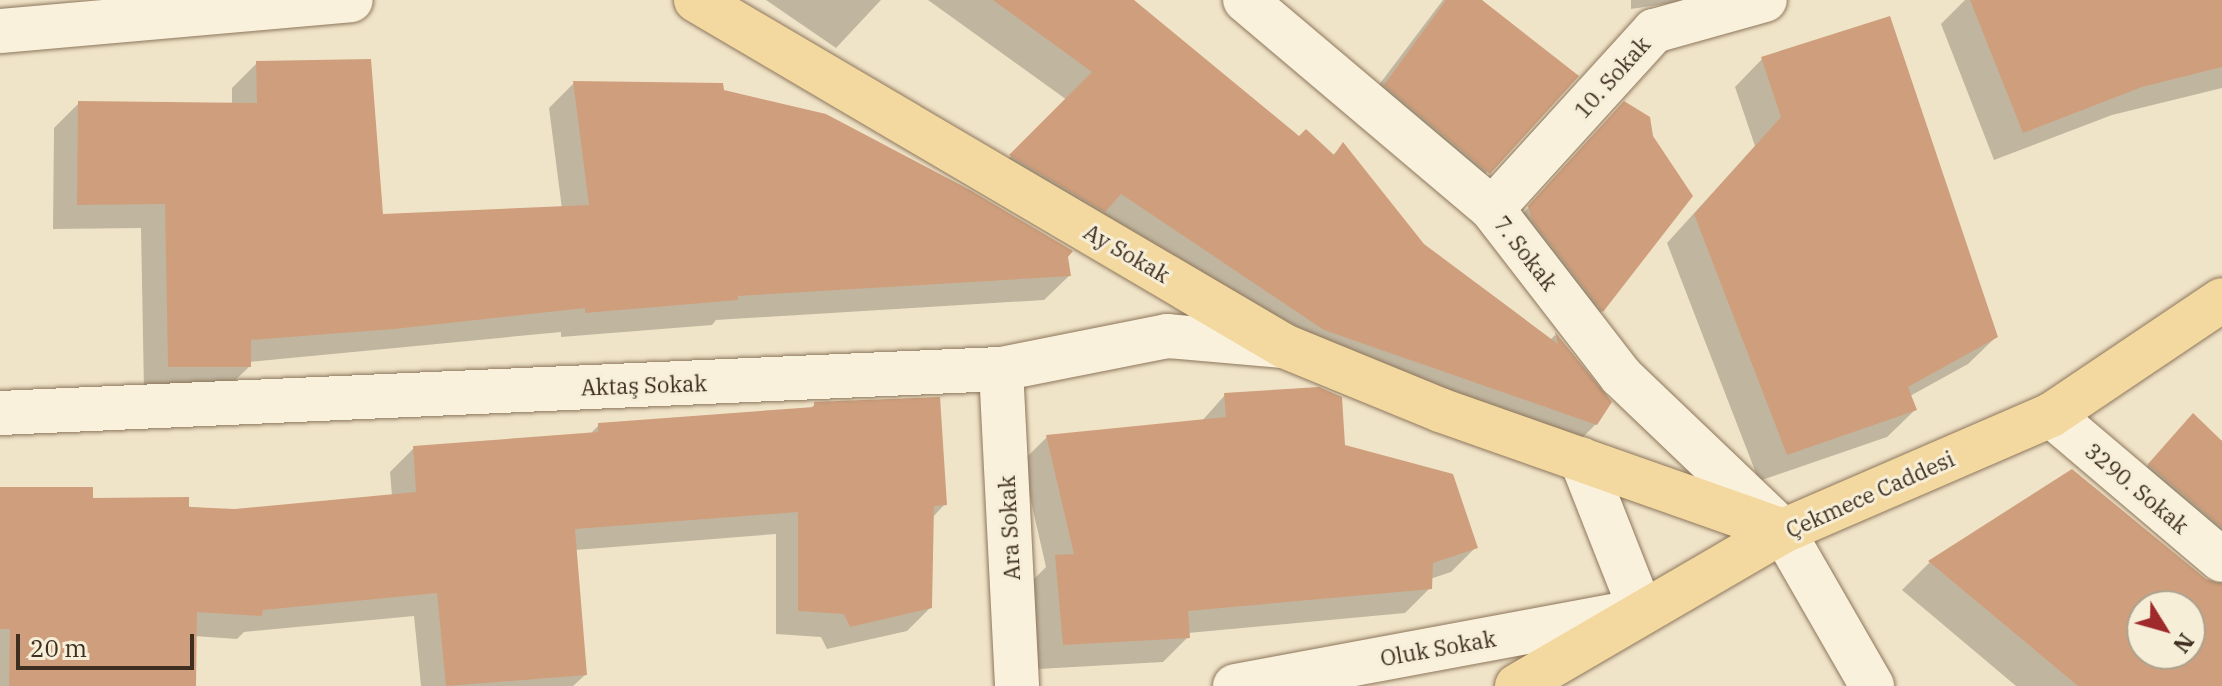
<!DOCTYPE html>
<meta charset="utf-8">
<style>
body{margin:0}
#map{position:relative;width:2222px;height:686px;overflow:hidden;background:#f0e4c8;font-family:"IBM Plex Serif",serif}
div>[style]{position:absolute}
.shadow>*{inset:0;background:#0003}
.building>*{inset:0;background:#cf9f7d}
.roads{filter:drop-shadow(0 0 2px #8d765c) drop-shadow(0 0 2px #8d765c)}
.minor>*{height:44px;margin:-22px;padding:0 22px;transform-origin:22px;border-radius:22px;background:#faf1dc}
.major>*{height:44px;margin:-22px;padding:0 22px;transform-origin:22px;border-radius:22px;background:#f3d9a0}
span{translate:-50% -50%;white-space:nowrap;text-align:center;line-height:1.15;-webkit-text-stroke:6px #f7eed8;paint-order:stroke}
.street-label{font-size:22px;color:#3d2e20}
.north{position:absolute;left:2126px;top:590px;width:80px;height:80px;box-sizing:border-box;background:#f7eed8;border:2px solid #ada18e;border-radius:50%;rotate:127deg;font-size:22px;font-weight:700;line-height:32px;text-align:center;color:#3d2e20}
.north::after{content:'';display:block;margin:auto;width:28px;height:36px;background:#9e2a2b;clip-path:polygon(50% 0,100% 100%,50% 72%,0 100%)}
.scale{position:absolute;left:16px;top:634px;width:178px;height:36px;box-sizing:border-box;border:4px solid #3d2e20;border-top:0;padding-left:10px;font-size:24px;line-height:28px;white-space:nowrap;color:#3d2e20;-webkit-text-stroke:6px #f7eed8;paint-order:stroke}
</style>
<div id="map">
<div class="shadow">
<div style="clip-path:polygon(766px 0,881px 0,836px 48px)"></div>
<div style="clip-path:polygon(928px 0,1131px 0,1299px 138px,1332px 156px,1343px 145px,1423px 246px,1550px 340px,1555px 335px,1609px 402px,1596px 424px,1568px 452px,1296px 357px,984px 183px,1067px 100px)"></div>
<div style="clip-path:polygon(1443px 0,1479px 0,1576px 77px,1460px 201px,1357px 114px)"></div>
<div style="clip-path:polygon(1631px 0,1690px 0,1631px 9px)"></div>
<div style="clip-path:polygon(1965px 0,2222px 0,2222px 88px,2112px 115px,1994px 160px,1941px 24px)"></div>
<div style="clip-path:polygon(1762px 59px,1996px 337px,1968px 364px,1910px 396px,1915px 410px,1887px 437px,1759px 481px,1667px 243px,1755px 146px,1735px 87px)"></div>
<div style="clip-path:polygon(257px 63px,381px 216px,562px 209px,549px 108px,574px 83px,722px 91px,1066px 256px,1069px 276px,1044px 300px,716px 320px,712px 325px,561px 337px,561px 332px,249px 362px,249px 367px,224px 391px,144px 391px,141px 228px,53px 229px,54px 128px,79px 103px,232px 104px,232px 88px)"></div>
<div style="clip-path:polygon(1602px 127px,1651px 137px,1690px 196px,1602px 311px,1580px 333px,1507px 231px)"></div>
<div style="clip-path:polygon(1225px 395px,1343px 446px,1476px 547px,1451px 572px,1430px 579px,1430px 588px,1405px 613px,1188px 633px,1188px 637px,1163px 662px,1038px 669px,1031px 582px,1046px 567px,1022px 462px,1047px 437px,1201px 422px)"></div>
<div style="clip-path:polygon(815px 404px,945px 504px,932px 518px,930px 608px,907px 631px,827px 649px,821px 637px,776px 634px,776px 534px,575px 550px,585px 675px,573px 686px,421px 686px,414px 616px,244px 632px,237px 639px,194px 636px,194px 686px,0 686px,0 489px,235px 511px,392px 496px,390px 472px,414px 448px,589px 435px,599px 425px,810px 409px)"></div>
<div style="clip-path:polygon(evenodd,2193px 416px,2220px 442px,2222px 440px,2222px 686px,2016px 686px,1902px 590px,1930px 562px,2205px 581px,2218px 587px,2218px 581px,2121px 494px,2193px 416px,2142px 606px,2190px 606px,2190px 654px,2142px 654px,2142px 606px)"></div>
</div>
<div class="building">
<div style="clip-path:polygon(993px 0,1134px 0,1299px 136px,1306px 129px,1334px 155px,1343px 142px,1424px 244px,1558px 344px,1555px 332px,1612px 402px,1597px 425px,1324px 330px,1121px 194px,1105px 212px,1009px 155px,1092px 72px)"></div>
<div style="clip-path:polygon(1446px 0,1482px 0,1579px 76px,1490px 174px,1384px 85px)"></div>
<div style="clip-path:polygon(1970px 0,2222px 0,2222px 67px,2142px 87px,2023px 133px)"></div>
<div style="clip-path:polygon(1890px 16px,1998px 337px,1908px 387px,1917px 410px,1787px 455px,1694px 214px,1781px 117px,1761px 57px)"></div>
<div style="clip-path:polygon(371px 59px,383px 214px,589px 205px,573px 81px,723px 83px,724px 90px,826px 114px,970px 190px,1073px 251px,1068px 257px,1071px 276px,738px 296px,738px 300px,585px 313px,585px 308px,394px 329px,251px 340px,251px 367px,168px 367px,165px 204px,77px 205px,78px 101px,257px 103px,256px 61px)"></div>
<div style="clip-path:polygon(1624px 101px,1650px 117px,1653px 136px,1693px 196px,1603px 312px,1532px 220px,1528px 206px)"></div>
<div style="clip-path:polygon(1319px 387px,1342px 397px,1345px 445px,1453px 474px,1478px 548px,1433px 563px,1432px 589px,1188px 611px,1190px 638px,1063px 645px,1055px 555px,1074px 554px,1046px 435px,1226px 417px,1224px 393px)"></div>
<div style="clip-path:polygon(940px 397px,947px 505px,934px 506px,932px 608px,850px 627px,844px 614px,798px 611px,798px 512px,575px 529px,587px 675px,446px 686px,437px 593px,263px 610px,262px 616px,197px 612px,196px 686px,9px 686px,10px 629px,0 629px,0 487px,93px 487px,93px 498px,189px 497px,189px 507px,235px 509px,416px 492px,413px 446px,598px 432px,598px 423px,814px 407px,814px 402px)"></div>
<div style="clip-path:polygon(2193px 413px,2222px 441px,2222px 527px,2148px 464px)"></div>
<div style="clip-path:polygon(evenodd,2072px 469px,2206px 579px,2222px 584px,2222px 686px,2078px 686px,1928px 561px,2072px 469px,2142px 606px,2190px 606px,2190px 654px,2142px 654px,2142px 606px)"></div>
</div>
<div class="roads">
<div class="minor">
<div style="left:1245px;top:0;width:324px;rotate:40.2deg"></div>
<div style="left:1492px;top:209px;width:211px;rotate:52.3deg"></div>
<div style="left:1621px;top:376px;width:224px;rotate:43.7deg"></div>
<div style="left:1783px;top:531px;width:179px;rotate:60.1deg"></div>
<div style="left:0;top:31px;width:352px;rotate:-5deg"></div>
<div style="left:1492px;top:209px;width:241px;rotate:-47.7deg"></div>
<div style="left:1654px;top:31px;width:115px;rotate:-15.6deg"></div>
<div style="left:1001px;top:369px;width:317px;rotate:87.1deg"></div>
<div style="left:0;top:413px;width:1002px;rotate:-2.52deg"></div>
<div style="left:1001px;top:369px;width:169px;rotate:-11.2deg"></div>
<div style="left:1167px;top:336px;width:117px;rotate:4.9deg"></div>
<div style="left:2051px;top:415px;width:224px;rotate:40.3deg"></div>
<div style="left:1235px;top:686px;width:413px;rotate:-10.5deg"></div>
<div style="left:1641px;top:611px;width:163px;rotate:-111.5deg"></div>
</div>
<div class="major">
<div style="left:696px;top:0;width:682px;rotate:30.47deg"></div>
<div style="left:1284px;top:346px;width:169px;rotate:22.3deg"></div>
<div style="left:1440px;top:410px;width:364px;rotate:19.4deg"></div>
<div style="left:1517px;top:686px;width:308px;rotate:-30.2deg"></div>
<div style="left:1783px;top:531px;width:292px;rotate:-23.4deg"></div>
<div style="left:2051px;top:415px;width:206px;rotate:-33.9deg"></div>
</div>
</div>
<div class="street-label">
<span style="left:1612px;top:77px;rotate:-48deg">10. Sokak</span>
<span style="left:1127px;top:253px;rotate:30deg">Ay Sokak</span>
<span style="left:1526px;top:253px;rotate:52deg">7. Sokak</span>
<span style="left:644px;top:385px;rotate:-2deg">Aktaş Sokak</span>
<span style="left:2137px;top:488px;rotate:40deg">3290. Sokak</span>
<span style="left:1870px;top:494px;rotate:-24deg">Çekmece Caddesi</span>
<span style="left:1009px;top:528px;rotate:-93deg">Ara Sokak</span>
<span style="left:1438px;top:648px;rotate:-10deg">Oluk Sokak</span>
</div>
<div class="north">N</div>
<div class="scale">20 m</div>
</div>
